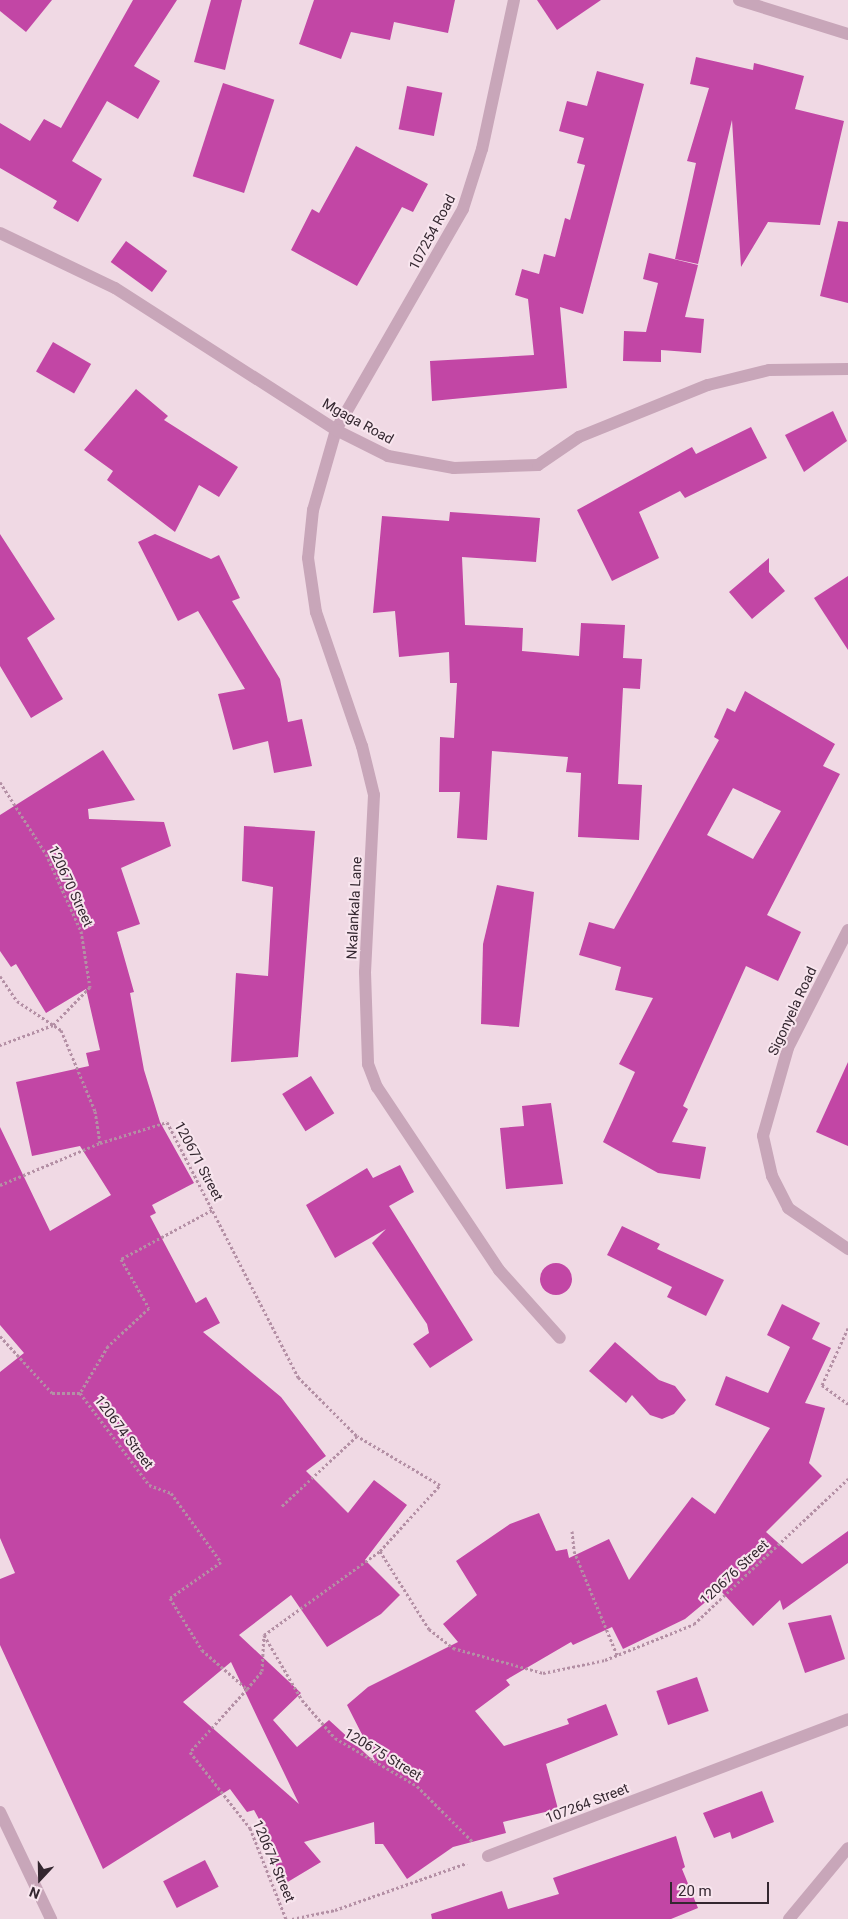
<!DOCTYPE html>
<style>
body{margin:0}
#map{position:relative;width:848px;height:1919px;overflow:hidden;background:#f0d9e4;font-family:Roboto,sans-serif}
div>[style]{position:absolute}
.building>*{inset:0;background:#c246a5;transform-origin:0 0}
.round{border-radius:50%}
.path>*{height:3px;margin-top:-1.5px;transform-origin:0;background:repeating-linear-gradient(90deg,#b490a5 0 2.5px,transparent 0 5px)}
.street>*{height:12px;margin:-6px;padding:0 6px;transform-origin:6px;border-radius:6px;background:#c8a6b9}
span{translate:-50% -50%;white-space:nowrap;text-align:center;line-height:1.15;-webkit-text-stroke:4px #f8e5ee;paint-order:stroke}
.street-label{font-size:14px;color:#342730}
.north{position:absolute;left:15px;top:1854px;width:50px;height:50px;-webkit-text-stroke:4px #f8e5ee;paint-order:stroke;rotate:201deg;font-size:14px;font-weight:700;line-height:20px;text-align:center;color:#342730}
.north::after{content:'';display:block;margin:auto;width:18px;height:22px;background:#342730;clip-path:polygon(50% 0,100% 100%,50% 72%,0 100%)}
.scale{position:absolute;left:670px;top:1882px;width:99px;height:22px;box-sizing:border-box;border:2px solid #342730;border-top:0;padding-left:6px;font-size:15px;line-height:18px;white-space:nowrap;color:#342730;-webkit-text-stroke:4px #f8e5ee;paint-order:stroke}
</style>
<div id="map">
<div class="building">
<div style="clip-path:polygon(0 0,52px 0,26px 32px,0 11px)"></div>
<div style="clip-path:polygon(133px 0,177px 0,134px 66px,160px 81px,138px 119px,107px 101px,72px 161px,102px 179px,78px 222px,53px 208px,57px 201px,0 168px,0 123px,30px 141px,44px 119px,61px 128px)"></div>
<div style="clip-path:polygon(211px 0,242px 0,225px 70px,194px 62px)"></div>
<div style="clip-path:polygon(314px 0,455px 0,448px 33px,394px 22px,390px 40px,351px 32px,341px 59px,299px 44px)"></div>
<div style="clip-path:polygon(537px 0,601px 0,557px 30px)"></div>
<div style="clip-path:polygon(696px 57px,753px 70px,754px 63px,804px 76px,795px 109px,844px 121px,820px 225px,768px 222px,741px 267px,732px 120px,698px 264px,675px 259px,696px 163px,687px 161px,709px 88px,690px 84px)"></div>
<div style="clip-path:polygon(597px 71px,644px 84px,583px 314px,560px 307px,567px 388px,432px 401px,430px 361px,534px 355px,528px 299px,515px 295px,522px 269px,539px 274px,544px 254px,555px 257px,565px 218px,570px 220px,585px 165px,577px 163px,584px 138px,559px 131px,567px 101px,587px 106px)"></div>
<div style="left:223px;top:83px;width:54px;height:98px;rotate:18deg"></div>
<div style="left:407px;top:86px;width:36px;height:44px;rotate:11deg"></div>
<div style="clip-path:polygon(356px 146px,428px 184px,413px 212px,402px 207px,357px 286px,291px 250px,312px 209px,319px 213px)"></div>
<div style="clip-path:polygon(838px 221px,848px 222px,848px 303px,820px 296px)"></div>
<div style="left:126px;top:241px;width:51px;height:26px;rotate:36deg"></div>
<div style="clip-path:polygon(649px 253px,698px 265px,685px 317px,704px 319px,701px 353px,661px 350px,661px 362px,623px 361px,624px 331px,646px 332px,658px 283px,643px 279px)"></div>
<div style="left:53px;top:342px;width:44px;height:34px;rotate:30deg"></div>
<div style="clip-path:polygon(136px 389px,168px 416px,164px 420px,238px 467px,219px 497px,199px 485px,175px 532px,107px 480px,113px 471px,84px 450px)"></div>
<div style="clip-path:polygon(833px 411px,847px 441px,804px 472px,785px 435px)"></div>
<div style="clip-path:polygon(751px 427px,767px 458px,685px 498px,680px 491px,639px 512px,659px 558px,612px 581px,577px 510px,692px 447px,696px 454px)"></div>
<div style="clip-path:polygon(450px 512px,540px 518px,536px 562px,462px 557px,465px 625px,523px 628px,522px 651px,579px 656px,581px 623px,625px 625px,623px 658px,642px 659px,640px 689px,623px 688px,618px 784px,642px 785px,639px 840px,578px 837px,581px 773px,566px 772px,568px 757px,492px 751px,487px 840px,457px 838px,460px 792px,439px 792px,440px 737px,454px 738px,457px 683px,450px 683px,449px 652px,399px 657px,395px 611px,373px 613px,382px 516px,449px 521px)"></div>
<div style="clip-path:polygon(0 534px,55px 619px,27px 638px,63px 699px,31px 718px,0 666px)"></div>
<div style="clip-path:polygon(155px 534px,211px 559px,219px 555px,240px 598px,232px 601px,280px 679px,288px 722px,302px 719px,312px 766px,274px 773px,268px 741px,233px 750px,218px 694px,245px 689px,198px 611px,178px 621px,138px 542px)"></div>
<div style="clip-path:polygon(769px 558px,769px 572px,785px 591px,752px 619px,729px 592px)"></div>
<div style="clip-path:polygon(848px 576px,848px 650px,814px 598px)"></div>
<div style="clip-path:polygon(evenodd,745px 691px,835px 744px,823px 766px,840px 774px,767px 915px,801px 932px,778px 981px,746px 966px,683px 1106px,688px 1109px,672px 1142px,706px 1147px,700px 1179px,658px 1173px,603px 1142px,635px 1072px,619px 1064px,653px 998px,615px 990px,621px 967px,579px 955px,589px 922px,614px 929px,719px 740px,714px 737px,727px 708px,735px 712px,745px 691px,733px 788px,781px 811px,753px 859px,707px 835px,733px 788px)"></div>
<div style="clip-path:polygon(evenodd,103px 750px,135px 800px,88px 809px,89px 819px,164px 822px,171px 846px,121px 868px,140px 924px,117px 932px,134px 992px,130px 993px,144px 1070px,160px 1122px,194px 1183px,152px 1205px,156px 1213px,150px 1216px,196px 1303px,206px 1297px,220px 1323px,203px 1332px,281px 1397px,326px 1456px,306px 1471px,348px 1513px,374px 1480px,407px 1505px,365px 1560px,400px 1595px,381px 1614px,327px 1647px,291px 1595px,239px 1635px,301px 1693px,273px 1720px,297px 1747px,329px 1720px,377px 1764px,347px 1705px,368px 1687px,458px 1642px,443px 1624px,477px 1595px,456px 1561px,510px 1524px,539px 1513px,556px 1551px,567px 1549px,569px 1558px,609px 1539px,629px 1580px,692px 1497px,715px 1514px,770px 1428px,715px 1405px,726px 1376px,768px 1393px,790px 1347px,767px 1335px,782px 1304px,820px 1323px,812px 1339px,831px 1348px,805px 1403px,825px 1408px,809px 1463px,822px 1476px,766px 1532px,802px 1564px,848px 1531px,848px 1563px,783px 1610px,780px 1600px,753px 1626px,720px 1590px,685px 1619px,623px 1649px,612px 1627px,573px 1645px,571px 1642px,506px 1680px,510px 1685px,475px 1711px,504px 1746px,569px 1724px,567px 1719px,606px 1704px,618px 1735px,546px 1764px,558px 1809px,503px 1822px,506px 1833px,453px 1847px,407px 1879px,383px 1844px,375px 1844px,374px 1822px,304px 1842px,321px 1862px,286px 1883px,271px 1858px,278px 1854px,254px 1810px,247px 1812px,230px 1789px,103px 1869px,0 1645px,0 1579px,15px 1573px,0 1538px,0 1372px,24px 1353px,0 1325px,0 1127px,50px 1231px,111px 1195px,80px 1146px,32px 1156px,16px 1082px,89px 1066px,86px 1053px,100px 1050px,86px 989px,46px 1013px,16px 964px,11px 967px,0 951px,0 815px,103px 750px,231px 1662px,258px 1719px,299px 1804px,183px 1702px,231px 1662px)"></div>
<div style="clip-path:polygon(244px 826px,315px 831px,298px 1057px,231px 1062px,236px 973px,268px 976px,273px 887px,242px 881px)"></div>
<div style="clip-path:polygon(497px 885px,534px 892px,519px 1027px,481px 1024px,483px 944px)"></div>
<div style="clip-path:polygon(848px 1062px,848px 1146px,816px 1132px)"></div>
<div style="left:311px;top:1076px;width:44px;height:34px;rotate:58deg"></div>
<div style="clip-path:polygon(551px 1103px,563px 1184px,506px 1189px,500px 1128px,524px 1126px,522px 1106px)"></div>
<div style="clip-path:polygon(400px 1165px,414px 1192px,389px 1206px,473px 1340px,430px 1368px,413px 1344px,429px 1333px,427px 1324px,372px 1243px,386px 1229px,335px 1258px,306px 1205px,367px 1168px,373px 1178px)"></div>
<div style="clip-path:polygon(622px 1226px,660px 1244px,657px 1249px,724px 1280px,706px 1316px,667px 1297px,672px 1287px,607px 1255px)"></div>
<div class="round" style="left:540px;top:1263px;width:32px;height:32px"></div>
<div style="clip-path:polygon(615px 1342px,659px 1380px,675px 1386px,686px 1400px,674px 1414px,662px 1419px,650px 1415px,632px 1395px,626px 1403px,589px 1371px)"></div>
<div style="clip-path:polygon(831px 1615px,845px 1659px,805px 1673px,788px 1623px)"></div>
<div style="left:697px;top:1677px;width:36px;height:43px;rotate:71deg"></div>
<div style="clip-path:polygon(762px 1791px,774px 1822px,732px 1839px,730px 1832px,714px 1838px,703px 1813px)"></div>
<div style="clip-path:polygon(676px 1836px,685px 1867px,682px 1869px,698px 1908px,671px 1919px,432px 1919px,431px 1914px,502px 1891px,508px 1909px,559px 1894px,553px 1878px)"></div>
<div style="left:205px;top:1860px;width:30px;height:47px;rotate:63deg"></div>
</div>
<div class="path">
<div style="left:0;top:782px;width:85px;rotate:57.4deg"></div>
<div style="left:46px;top:854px;width:85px;rotate:65.6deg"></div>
<div style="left:81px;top:931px;width:57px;rotate:80.9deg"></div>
<div style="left:90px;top:987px;width:53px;rotate:134.2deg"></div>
<div style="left:53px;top:1025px;width:57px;rotate:159.3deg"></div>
<div style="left:0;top:976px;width:30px;rotate:56deg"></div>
<div style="left:17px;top:1001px;width:53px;rotate:33.4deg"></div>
<div style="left:61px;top:1030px;width:88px;rotate:67.2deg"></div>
<div style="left:95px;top:1111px;width:32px;rotate:81deg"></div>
<div style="left:100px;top:1143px;width:70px;rotate:-17.4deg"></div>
<div style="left:167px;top:1122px;width:287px;rotate:62.8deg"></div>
<div style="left:298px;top:1377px;width:83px;rotate:45deg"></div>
<div style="left:0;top:1185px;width:108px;rotate:-22.8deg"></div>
<div style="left:212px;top:1210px;width:103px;rotate:151.7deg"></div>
<div style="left:121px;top:1259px;width:56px;rotate:60.3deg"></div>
<div style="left:149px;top:1308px;width:56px;rotate:137.2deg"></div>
<div style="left:108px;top:1346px;width:55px;rotate:120.8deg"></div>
<div style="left:80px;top:1393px;width:115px;rotate:53.1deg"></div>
<div style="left:149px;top:1485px;width:23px;rotate:20deg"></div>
<div style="left:171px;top:1493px;width:85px;rotate:54.1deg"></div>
<div style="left:221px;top:1562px;width:62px;rotate:144.8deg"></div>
<div style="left:170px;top:1598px;width:61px;rotate:58.4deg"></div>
<div style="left:202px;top:1650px;width:60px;rotate:40.9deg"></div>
<div style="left:247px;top:1689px;width:85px;rotate:132.1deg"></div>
<div style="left:190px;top:1752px;width:97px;rotate:51.7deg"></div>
<div style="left:250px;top:1828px;width:98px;rotate:68.4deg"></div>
<div style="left:848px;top:1328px;width:63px;rotate:114.5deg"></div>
<div style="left:822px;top:1385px;width:32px;rotate:36deg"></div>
<div style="left:0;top:1336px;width:77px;rotate:47.6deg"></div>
<div style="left:52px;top:1393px;width:28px"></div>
<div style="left:572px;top:1531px;width:20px;rotate:84deg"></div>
<div style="left:574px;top:1551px;width:113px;rotate:67.5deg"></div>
<div style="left:380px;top:1551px;width:92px;rotate:57.9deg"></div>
<div style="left:429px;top:1629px;width:31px;rotate:38deg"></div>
<div style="left:453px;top:1648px;width:93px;rotate:15.5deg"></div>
<div style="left:543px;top:1673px;width:63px;rotate:-11.8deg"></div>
<div style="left:605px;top:1660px;width:96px;rotate:-22deg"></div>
<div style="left:694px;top:1624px;width:212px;rotate:-43.3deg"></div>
<div style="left:264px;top:1635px;width:75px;rotate:59.7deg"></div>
<div style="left:302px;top:1700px;width:50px;rotate:49deg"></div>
<div style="left:335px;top:1738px;width:95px;rotate:30.3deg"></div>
<div style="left:417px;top:1786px;width:78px;rotate:45deg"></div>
<div style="left:247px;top:1689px;width:23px;rotate:-50deg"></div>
<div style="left:262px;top:1671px;width:36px;rotate:-87deg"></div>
<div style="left:264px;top:1635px;width:143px;rotate:-35.9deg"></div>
<div style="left:380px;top:1551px;width:89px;rotate:-47.7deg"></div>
<div style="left:440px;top:1485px;width:96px;rotate:-149.4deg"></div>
<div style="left:357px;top:1436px;width:103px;rotate:137deg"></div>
<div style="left:292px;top:1919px;width:44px;rotate:-11.8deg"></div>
<div style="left:335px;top:1910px;width:140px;rotate:-19.6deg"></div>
</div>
<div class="street">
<div style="left:514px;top:0;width:152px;rotate:102.1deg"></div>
<div style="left:482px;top:149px;width:63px;rotate:107.6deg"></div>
<div style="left:463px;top:209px;width:255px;rotate:119.9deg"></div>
<div style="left:336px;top:430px;width:83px;rotate:106deg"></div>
<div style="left:313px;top:510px;width:48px;rotate:95.9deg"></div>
<div style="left:308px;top:558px;width:55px;rotate:81.6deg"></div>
<div style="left:316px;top:612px;width:142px;rotate:71.1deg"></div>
<div style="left:362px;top:746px;width:50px;rotate:76.2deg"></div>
<div style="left:374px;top:795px;width:177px;rotate:92.9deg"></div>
<div style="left:365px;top:972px;width:92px;rotate:88.1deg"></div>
<div style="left:368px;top:1064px;width:25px;rotate:69deg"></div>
<div style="left:377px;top:1087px;width:220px;rotate:56.3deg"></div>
<div style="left:499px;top:1270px;width:91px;rotate:48.1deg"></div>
<div style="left:739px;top:0;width:114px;rotate:17.3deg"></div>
<div style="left:0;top:233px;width:127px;rotate:25.6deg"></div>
<div style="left:115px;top:288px;width:263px;rotate:32.7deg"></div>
<div style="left:336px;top:430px;width:58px;rotate:26.6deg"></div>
<div style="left:388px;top:456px;width:67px;rotate:10.3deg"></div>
<div style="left:454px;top:468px;width:84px;rotate:-2deg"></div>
<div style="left:538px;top:465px;width:50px;rotate:-34.3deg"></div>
<div style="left:579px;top:437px;width:139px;rotate:-22deg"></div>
<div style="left:708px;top:385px;width:63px;rotate:-13.8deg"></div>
<div style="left:769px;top:370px;width:79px;rotate:-0.7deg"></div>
<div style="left:848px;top:930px;width:132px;rotate:117deg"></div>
<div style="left:788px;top:1048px;width:91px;rotate:105.9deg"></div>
<div style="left:763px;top:1136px;width:41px;rotate:77.3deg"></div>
<div style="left:772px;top:1176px;width:36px;rotate:63deg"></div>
<div style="left:788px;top:1208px;width:73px;rotate:34.3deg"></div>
<div style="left:0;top:1812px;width:119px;rotate:64.5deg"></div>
<div style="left:488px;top:1856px;width:385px;rotate:-20.8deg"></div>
<div style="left:789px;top:1919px;width:92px;rotate:-50.3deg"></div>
</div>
<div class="street-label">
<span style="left:432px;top:232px;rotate:-62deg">107254 Road</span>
<span style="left:358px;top:421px;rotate:29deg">Mgaga Road</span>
<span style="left:71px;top:886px;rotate:65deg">120670 Street</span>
<span style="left:354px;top:908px;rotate:-87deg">Nkalankala Lane</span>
<span style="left:792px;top:1011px;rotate:-65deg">Sigonyela Road</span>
<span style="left:199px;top:1161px;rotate:62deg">120671 Street</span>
<span style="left:124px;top:1432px;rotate:53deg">120674 Street</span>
<span style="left:734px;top:1572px;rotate:-43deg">120676 Street</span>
<span style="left:383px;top:1754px;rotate:31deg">120675 Street</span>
<span style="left:587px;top:1803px;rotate:-21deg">107264 Street</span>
<span style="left:274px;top:1861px;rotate:67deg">120674 Street</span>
</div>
<div class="north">N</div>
<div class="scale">20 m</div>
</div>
